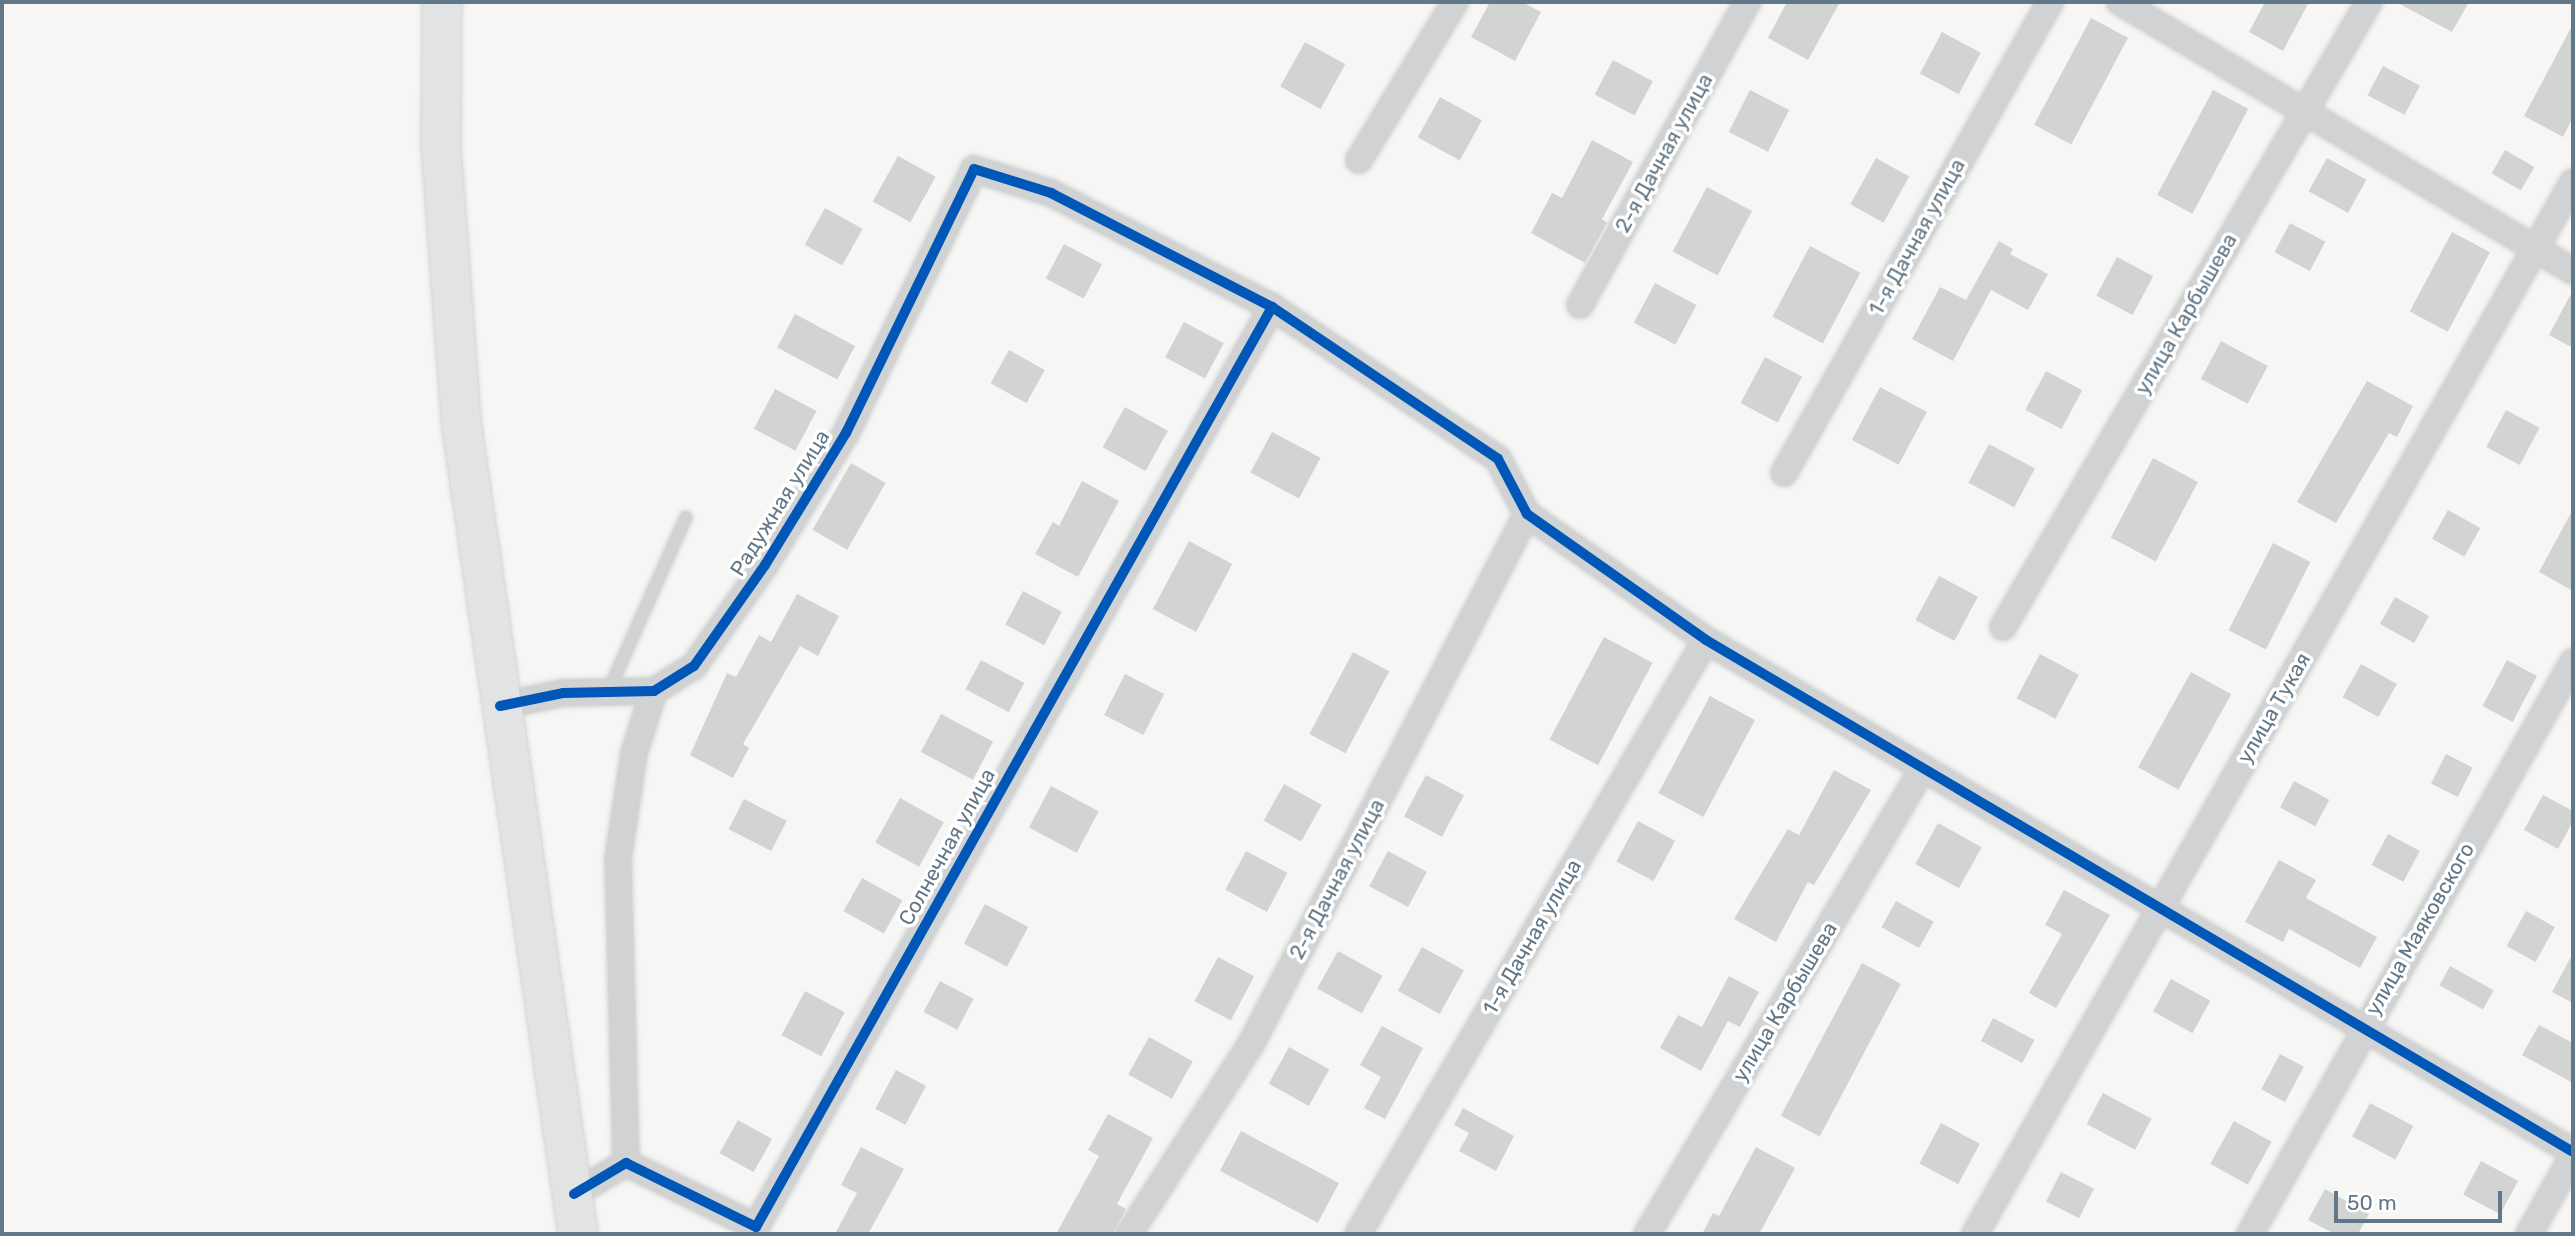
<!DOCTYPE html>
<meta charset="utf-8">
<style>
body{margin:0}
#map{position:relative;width:2575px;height:1236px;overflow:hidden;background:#f6f6f4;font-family:Rubik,sans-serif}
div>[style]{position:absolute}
.building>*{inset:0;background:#d2d4d4;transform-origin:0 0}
.roads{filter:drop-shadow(0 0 2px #d1d3d3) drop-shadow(0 0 2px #d1d3d3)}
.lane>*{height:12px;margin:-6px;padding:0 6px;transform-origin:6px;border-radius:6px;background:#d1d2d3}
.street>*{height:26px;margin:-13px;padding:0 13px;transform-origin:13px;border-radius:13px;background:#d1d2d3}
.primary>*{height:38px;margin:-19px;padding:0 19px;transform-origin:19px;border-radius:19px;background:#e2e3e4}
.cycleway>*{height:10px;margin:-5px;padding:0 5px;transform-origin:5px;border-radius:5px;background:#0057b8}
span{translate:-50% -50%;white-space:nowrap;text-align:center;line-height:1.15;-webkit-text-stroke:7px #fff;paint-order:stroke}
.street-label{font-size:21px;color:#627787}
.frame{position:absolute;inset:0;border:4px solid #627787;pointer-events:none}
.scale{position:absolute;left:2334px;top:1191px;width:168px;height:32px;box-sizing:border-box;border:4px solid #627787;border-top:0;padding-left:9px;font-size:21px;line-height:24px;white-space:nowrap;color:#627787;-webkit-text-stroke:5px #fff;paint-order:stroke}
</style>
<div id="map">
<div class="building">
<div style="clip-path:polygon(1490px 2px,1522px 2px,1541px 12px,1515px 61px,1471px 37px)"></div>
<div style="clip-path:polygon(1787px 2px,1840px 2px,1808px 60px,1768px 38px)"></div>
<div style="clip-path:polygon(2265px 2px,2309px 2px,2283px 51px,2249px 32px)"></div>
<div style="clip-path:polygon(2396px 2px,2469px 2px,2452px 32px)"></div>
<div style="left:2091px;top:18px;width:42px;height:121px;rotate:28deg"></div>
<div style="clip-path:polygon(2573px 24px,2573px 117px,2563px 137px,2524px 116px)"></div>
<div style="left:1942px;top:32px;width:44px;height:47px;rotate:28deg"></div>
<div style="left:1305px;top:42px;width:46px;height:51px;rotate:29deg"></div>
<div style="left:1613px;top:60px;width:45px;height:39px;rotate:28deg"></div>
<div style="left:2383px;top:66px;width:42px;height:33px;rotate:28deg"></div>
<div style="left:1750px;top:90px;width:44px;height:47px;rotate:27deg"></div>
<div style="left:2213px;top:90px;width:40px;height:119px;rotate:28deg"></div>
<div style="left:1440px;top:97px;width:48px;height:46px;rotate:29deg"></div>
<div style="clip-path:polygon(1592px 140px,1633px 162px,1602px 219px,1607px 223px,1585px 263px,1531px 233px,1552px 193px,1562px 198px)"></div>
<div style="left:2505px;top:150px;width:34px;height:27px;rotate:30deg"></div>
<div style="left:898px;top:156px;width:43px;height:52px;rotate:29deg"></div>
<div style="left:1876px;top:158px;width:38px;height:53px;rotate:29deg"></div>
<div style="left:2327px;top:158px;width:45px;height:38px;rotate:29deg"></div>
<div style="left:1707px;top:187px;width:51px;height:73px;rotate:28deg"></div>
<div style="left:825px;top:208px;width:43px;height:42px;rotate:29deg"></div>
<div style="left:2290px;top:223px;width:40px;height:33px;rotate:28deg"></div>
<div style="left:2452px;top:232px;width:43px;height:90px;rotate:28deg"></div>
<div style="clip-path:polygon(1999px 241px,2013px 249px,2010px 254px,2048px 274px,2028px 310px,1991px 290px,1953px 361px,1912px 339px,1940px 287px,1966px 300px)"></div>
<div style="left:1064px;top:244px;width:43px;height:39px;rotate:28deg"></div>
<div style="left:1810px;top:246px;width:57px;height:80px;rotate:28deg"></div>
<div style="left:2117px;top:257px;width:41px;height:44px;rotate:28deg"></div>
<div style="left:1655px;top:283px;width:47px;height:45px;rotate:28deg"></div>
<div style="clip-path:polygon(2573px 290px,2573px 348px,2549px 335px)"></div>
<div style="left:795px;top:314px;width:68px;height:38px;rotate:28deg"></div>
<div style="left:1184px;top:322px;width:45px;height:40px;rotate:28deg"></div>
<div style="left:2221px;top:341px;width:53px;height:43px;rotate:28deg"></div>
<div style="left:1009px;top:350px;width:41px;height:38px;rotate:29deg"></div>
<div style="left:1765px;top:357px;width:42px;height:52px;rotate:28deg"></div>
<div style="left:2046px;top:371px;width:41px;height:44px;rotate:28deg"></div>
<div style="clip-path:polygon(2367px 381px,2413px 406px,2397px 437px,2389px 433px,2336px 523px,2297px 502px)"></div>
<div style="left:1880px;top:387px;width:53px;height:60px;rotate:28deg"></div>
<div style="left:775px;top:389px;width:47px;height:45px;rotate:28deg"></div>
<div style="left:1125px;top:407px;width:49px;height:46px;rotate:29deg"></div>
<div style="left:2506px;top:410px;width:38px;height:42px;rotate:28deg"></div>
<div style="left:1272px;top:432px;width:55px;height:46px;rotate:28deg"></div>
<div style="left:1989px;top:444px;width:52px;height:44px;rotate:28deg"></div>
<div style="left:2153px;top:458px;width:51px;height:90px;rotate:28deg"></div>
<div style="left:851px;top:463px;width:40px;height:77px;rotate:30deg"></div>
<div style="clip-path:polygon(1082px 481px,1119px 501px,1078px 577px,1035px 554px,1053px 522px,1059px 526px)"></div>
<div style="clip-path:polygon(2573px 509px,2573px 591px,2539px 572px)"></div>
<div style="left:2448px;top:510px;width:37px;height:33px;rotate:29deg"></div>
<div style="left:1189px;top:541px;width:49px;height:77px;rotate:28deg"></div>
<div style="left:2273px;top:543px;width:42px;height:98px;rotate:27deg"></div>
<div style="left:1939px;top:576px;width:44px;height:50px;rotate:28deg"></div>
<div style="left:1023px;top:591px;width:44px;height:38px;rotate:28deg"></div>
<div style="clip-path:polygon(797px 594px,839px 616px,818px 656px,800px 646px,743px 744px,749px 748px,733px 778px,690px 755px,727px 673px,736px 677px,759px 635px,771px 642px)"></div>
<div style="left:2395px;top:597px;width:39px;height:31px;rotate:29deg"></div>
<div style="left:1604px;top:637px;width:55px;height:116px;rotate:28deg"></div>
<div style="left:1353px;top:652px;width:41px;height:93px;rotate:28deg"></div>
<div style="left:2040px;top:654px;width:44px;height:50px;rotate:28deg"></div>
<div style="left:981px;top:660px;width:49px;height:33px;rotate:28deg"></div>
<div style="left:2507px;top:660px;width:34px;height:52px;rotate:28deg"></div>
<div style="left:2361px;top:664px;width:41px;height:38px;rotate:29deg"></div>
<div style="left:2191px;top:672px;width:46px;height:109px;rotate:29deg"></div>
<div style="left:1125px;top:674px;width:44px;height:46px;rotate:27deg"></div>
<div style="left:1710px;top:696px;width:51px;height:110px;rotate:28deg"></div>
<div style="left:941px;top:714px;width:59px;height:43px;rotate:28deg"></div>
<div style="left:2446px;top:754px;width:30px;height:33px;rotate:27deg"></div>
<div style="clip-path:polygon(1834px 770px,1871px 790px,1814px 885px,1808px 882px,1776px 942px,1734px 919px,1788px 829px,1799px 835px)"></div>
<div style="left:1426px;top:775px;width:43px;height:47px;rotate:28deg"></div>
<div style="left:2294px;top:781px;width:40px;height:30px;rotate:28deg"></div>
<div style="left:1284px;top:784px;width:43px;height:42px;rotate:29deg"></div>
<div style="left:1051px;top:786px;width:54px;height:47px;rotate:28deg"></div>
<div style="clip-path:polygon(2543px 795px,2573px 811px,2573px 821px,2558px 849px,2524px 830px)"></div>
<div style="left:900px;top:798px;width:50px;height:51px;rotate:29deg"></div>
<div style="left:744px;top:799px;width:48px;height:34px;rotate:27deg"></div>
<div style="left:1638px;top:821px;width:42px;height:46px;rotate:28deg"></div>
<div style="left:1938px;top:823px;width:50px;height:47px;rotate:29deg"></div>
<div style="left:2388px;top:834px;width:36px;height:35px;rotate:28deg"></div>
<div style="left:1246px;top:851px;width:47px;height:44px;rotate:28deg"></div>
<div style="left:1388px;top:851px;width:44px;height:40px;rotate:28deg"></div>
<div style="clip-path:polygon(2279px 860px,2316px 880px,2306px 898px,2377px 937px,2360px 968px,2289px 929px,2283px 942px,2245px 922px)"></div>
<div style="left:862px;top:878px;width:46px;height:38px;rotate:29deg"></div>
<div style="clip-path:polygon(2064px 890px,2110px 915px,2056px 1008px,2029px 993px,2062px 934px,2045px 925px)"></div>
<div style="left:1896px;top:901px;width:43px;height:30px;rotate:29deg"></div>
<div style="left:985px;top:904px;width:49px;height:45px;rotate:28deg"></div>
<div style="left:2526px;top:911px;width:33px;height:40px;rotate:29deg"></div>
<div style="left:1422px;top:947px;width:48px;height:50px;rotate:29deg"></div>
<div style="left:1338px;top:951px;width:51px;height:43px;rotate:29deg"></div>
<div style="clip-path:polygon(2573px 953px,2573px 1003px,2552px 992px)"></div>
<div style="left:1218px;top:957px;width:41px;height:50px;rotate:28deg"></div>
<div style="left:1862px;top:963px;width:44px;height:173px;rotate:28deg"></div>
<div style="left:2450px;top:966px;width:50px;height:22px;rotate:29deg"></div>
<div style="clip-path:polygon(1729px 976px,1759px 992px,1740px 1027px,1728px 1021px,1701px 1071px,1660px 1048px,1678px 1015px,1702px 1027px)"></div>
<div style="left:2171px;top:979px;width:45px;height:37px;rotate:29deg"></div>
<div style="left:940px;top:981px;width:38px;height:35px;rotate:28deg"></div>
<div style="left:805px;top:991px;width:45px;height:50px;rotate:28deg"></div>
<div style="left:1993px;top:1018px;width:47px;height:26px;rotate:28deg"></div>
<div style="clip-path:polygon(2539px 1025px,2573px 1043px,2573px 1083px,2522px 1055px)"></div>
<div style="clip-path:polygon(1382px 1026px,1423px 1048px,1385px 1119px,1364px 1108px,1381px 1077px,1360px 1065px)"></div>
<div style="left:1149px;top:1037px;width:50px;height:43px;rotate:29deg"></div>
<div style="left:1289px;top:1047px;width:46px;height:42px;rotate:29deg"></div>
<div style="left:2280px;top:1054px;width:27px;height:40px;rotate:28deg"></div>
<div style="left:896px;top:1070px;width:34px;height:44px;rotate:28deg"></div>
<div style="left:2103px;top:1093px;width:55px;height:35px;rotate:28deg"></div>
<div style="left:2370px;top:1103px;width:49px;height:38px;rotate:28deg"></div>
<div style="clip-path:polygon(1463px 1108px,1514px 1136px,1496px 1171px,1459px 1151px,1469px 1133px,1454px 1125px)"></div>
<div style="clip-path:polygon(1108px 1114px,1153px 1138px,1117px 1204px,1126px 1209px,1113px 1234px,1056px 1234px,1099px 1156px,1088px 1150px)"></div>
<div style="left:738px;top:1120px;width:39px;height:38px;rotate:29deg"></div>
<div style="left:2234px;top:1121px;width:43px;height:49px;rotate:29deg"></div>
<div style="left:1941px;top:1123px;width:44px;height:46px;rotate:28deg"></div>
<div style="left:1241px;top:1131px;width:111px;height:45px;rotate:28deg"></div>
<div style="clip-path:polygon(861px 1147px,904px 1169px,868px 1234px,835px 1234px,857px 1193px,841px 1185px)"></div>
<div style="clip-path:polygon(1756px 1147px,1795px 1168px,1759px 1234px,1702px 1234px,1713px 1213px,1719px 1216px)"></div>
<div style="left:2481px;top:1161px;width:42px;height:38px;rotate:28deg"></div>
<div style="left:2061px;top:1172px;width:37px;height:33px;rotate:27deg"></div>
<div style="clip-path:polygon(2325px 1189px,2369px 1214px,2358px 1234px,2335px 1234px,2308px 1220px)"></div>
</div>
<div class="roads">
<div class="lane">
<div style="left:609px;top:690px;width:189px;rotate:-66deg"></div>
</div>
<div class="street">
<div style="left:2120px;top:2px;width:527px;rotate:30.7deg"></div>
<div style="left:1359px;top:160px;width:185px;rotate:-58.7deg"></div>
<div style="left:1580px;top:305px;width:346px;rotate:-61.1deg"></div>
<div style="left:1784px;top:473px;width:541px;rotate:-60.54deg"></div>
<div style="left:2003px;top:627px;width:724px;rotate:-59.65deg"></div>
<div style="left:500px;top:706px;width:64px;rotate:-11.7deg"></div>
<div style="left:563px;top:693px;width:91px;rotate:-1.3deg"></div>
<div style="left:654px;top:691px;width:47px;rotate:-32deg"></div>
<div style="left:694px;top:666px;width:123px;rotate:-54.9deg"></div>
<div style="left:765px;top:565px;width:155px;rotate:-58.5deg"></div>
<div style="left:846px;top:433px;width:293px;rotate:-64.1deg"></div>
<div style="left:974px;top:169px;width:81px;rotate:17.3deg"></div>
<div style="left:1051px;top:193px;width:249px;rotate:27.3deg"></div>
<div style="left:1272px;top:307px;width:272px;rotate:33.9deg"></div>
<div style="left:1498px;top:459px;width:62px;rotate:62.2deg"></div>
<div style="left:1527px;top:514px;width:219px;rotate:35.1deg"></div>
<div style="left:1706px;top:640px;width:1007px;rotate:30.56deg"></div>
<div style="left:626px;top:1163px;width:304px;rotate:-91.5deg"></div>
<div style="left:618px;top:859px;width:107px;rotate:-81.4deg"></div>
<div style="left:634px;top:753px;width:65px;rotate:-72.1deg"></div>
<div style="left:574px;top:1194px;width:61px;rotate:-30.8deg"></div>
<div style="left:626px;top:1163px;width:145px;rotate:26.2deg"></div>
<div style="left:756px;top:1227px;width:1055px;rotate:-60.71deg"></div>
<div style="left:1129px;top:1234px;width:226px;rotate:-57.3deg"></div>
<div style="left:1251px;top:1044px;width:598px;rotate:-62.49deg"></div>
<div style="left:1358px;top:1234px;width:688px;rotate:-59.64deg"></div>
<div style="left:1647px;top:1234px;width:539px;rotate:-59.35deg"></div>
<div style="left:1975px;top:1234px;width:1210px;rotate:-60.38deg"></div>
<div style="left:2250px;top:1234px;width:657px;rotate:-60.55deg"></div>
<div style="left:2529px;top:1234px;width:90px;rotate:-60.6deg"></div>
</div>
<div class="primary">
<div style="left:442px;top:2px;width:144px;rotate:90.4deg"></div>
<div style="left:441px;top:146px;width:275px;rotate:85.8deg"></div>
<div style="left:461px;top:420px;width:822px;rotate:81.82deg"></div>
</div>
</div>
<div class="cycleway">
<div style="left:500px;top:706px;width:64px;rotate:-11.7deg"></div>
<div style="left:563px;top:693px;width:91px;rotate:-1.3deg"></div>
<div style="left:654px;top:691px;width:47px;rotate:-32deg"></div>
<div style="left:694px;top:666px;width:123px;rotate:-54.9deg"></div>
<div style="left:765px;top:565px;width:155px;rotate:-58.5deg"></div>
<div style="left:846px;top:433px;width:293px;rotate:-64.1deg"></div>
<div style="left:974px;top:169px;width:81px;rotate:17.3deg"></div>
<div style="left:1051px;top:193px;width:249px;rotate:27.3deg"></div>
<div style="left:1272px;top:307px;width:272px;rotate:33.9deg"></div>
<div style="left:1498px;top:459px;width:62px;rotate:62.2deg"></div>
<div style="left:1527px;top:514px;width:219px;rotate:35.1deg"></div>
<div style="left:1706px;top:640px;width:1007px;rotate:30.56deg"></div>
<div style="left:574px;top:1194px;width:61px;rotate:-30.8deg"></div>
<div style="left:626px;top:1163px;width:145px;rotate:26.2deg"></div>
<div style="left:756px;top:1227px;width:1055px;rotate:-60.71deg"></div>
</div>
<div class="street-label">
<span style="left:1664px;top:153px;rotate:-61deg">2-я Дачная улица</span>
<span style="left:1917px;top:237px;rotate:-61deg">1-я Дачная улица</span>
<span style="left:2186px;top:314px;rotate:-60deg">улица Карбышева</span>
<span style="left:780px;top:503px;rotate:-58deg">Радужная улица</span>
<span style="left:2274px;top:708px;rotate:-60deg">улица Тукая</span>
<span style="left:947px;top:847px;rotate:-61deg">Солнечная улица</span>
<span style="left:1337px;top:879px;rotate:-62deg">2-я Дачная улица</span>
<span style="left:2420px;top:929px;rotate:-60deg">улица Маяковского</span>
<span style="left:1532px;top:937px;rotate:-60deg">1-я Дачная улица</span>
<span style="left:1785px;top:1002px;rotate:-59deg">улица Карбышева</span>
</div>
<div class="frame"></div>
<div class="scale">50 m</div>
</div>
